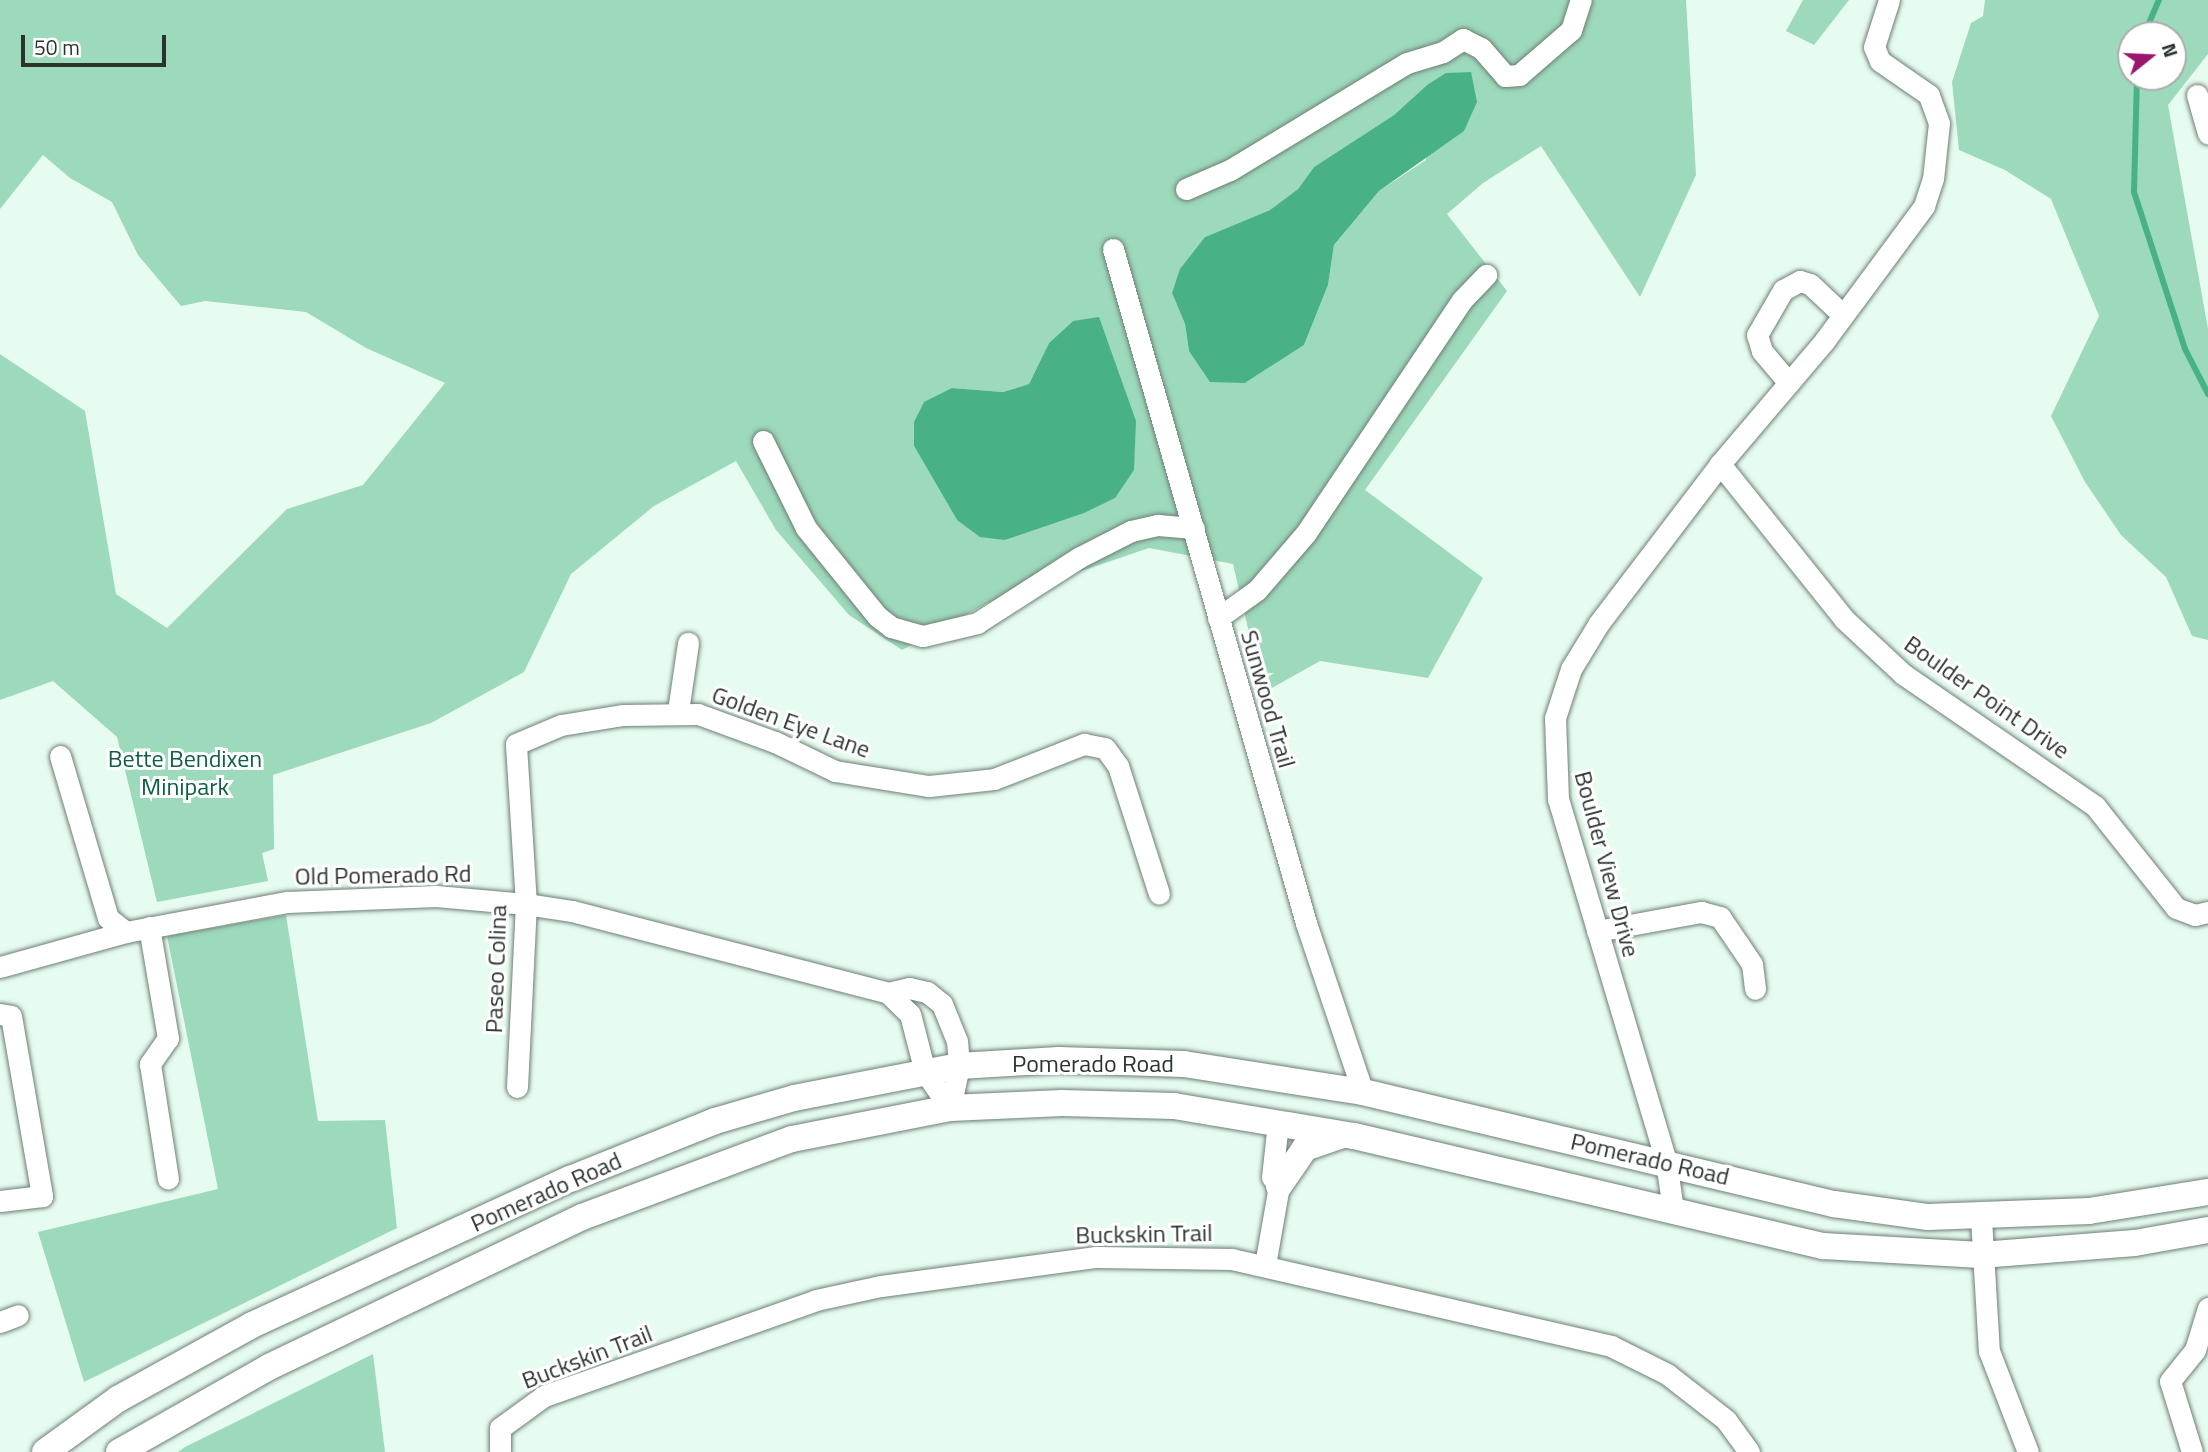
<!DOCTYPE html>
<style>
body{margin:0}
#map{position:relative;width:2208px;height:1452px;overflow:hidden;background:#e7fcf0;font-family:"Titillium Web",sans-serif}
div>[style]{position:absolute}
.green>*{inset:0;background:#9dd9bb}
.water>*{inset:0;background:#49b285}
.stream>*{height:6px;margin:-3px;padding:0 3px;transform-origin:3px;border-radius:3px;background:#49b285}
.roads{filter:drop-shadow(0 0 2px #6d7f75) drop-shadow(0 0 2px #6d7f75)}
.minor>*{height:21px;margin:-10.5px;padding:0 10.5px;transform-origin:10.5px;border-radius:10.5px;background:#fff}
.major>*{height:26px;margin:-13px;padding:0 13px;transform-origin:13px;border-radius:13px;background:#fff}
span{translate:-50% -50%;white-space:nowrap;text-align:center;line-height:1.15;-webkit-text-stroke:6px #fff;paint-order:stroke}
.street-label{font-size:24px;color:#2b332f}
.park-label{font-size:24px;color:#0f6042}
.north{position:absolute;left:2117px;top:21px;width:70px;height:70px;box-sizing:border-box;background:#fff;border:2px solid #aaadac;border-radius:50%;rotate:72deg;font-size:19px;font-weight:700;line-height:28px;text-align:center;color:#2b332f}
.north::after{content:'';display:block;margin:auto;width:24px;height:32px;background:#99176c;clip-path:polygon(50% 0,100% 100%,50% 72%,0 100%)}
.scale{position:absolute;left:21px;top:35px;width:145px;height:32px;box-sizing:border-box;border:4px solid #2b332f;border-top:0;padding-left:9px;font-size:21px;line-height:24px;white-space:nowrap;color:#2b332f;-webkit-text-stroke:5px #fff;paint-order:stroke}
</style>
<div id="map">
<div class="green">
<div style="clip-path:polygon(evenodd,0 0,1686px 0,1696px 175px,1640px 297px,1541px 146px,1483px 183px,1447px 214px,1507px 291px,1365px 490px,1483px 578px,1428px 678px,1320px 661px,1263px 693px,1233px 564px,1149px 548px,987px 603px,902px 650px,849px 615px,776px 530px,736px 461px,654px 506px,571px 574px,524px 672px,431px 723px,273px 775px,274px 849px,262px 853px,268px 881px,157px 902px,117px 737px,53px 681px,0 700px,0 354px,85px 411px,116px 594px,167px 628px,287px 509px,363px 485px,445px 383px,366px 348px,306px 312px,205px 301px,181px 306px,138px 255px,112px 202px,70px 178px,43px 155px,0 209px,0 0,1427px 85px,1426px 160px,1379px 191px,1334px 245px,1328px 285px,1304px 345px,1245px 383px,1189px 351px,1185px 324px,1172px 293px,1205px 237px,1270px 210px,1298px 189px,1314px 167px,1394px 115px,1427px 85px,0 0,1073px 321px,1115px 498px,1005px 540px,957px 520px,914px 446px,952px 388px,1003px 392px,1029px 384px,1049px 343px,1073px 321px)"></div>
<div style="clip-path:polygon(1803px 0,1849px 0,1814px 45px,1786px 31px)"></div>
<div style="clip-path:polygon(evenodd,1985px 0,2208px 0,2208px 54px,2168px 105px,2208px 329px,2208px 640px,2192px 636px,2166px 577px,2121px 535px,2085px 482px,2051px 416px,2099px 316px,2051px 199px,2005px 170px,1959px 150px,1952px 82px,1971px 23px,1983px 16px,1985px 0,2131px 35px,2173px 35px,2173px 77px,2131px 77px,2131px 35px)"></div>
<div style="clip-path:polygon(286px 915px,318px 1121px,385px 1120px,397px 1228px,84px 1382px,38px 1232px,218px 1189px,167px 936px)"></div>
<div style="clip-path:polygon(373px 1354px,385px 1452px,178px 1452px,185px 1447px)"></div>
</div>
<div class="water">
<div style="clip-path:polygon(1471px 72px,1477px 102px,1464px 131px,1379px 191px,1334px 245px,1328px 285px,1304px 345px,1245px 383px,1210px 382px,1189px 351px,1185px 324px,1172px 293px,1180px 269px,1205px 237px,1270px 210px,1298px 189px,1314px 167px,1394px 115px,1427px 85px,1446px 73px)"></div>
<div style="clip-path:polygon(1099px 317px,1136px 421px,1134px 470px,1115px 498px,1084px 513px,1005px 540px,980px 537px,957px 520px,914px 446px,914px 422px,924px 402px,952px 388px,1003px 392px,1029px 384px,1049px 343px,1073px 321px)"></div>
</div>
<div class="stream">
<div style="left:2144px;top:35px;width:38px;rotate:-67deg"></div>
<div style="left:2137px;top:77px;width:115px;rotate:91.5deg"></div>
<div style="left:2134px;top:192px;width:165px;rotate:72deg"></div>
<div style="left:2185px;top:349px;width:51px;rotate:62.9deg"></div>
</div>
<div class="roads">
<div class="minor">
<div style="left:2197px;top:95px;width:40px;rotate:74deg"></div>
<div style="left:1186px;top:189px;width:48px;rotate:-23.4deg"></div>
<div style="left:1230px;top:170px;width:207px;rotate:-31.2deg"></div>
<div style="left:1407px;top:63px;width:38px;rotate:-17deg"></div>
<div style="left:1443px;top:52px;width:24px;rotate:-33deg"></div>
<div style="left:1463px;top:39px;width:20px;rotate:27deg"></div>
<div style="left:1481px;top:48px;width:37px;rotate:49deg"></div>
<div style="left:1505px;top:76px;width:14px;rotate:-4deg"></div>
<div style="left:1519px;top:75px;width:69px;rotate:-40.9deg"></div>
<div style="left:1571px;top:30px;width:32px;rotate:-72deg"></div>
<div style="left:1113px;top:249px;width:701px;rotate:74.02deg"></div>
<div style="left:1306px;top:923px;width:178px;rotate:71.4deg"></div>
<div style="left:1789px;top:383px;width:42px;rotate:-130.2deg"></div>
<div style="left:1762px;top:351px;width:17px;rotate:-107deg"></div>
<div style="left:1757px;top:335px;width:52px;rotate:-60deg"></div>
<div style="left:1783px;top:290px;width:19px;rotate:-28deg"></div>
<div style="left:1800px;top:281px;width:10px;rotate:17deg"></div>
<div style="left:1810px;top:284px;width:45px;rotate:43.2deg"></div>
<div style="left:763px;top:441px;width:97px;rotate:63.7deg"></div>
<div style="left:806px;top:528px;width:113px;rotate:51.1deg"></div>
<div style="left:877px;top:616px;width:18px;rotate:38deg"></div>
<div style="left:891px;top:627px;width:33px;rotate:16deg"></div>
<div style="left:923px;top:636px;width:56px;rotate:-13.5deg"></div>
<div style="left:977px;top:623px;width:122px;rotate:-32.7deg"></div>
<div style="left:1080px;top:557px;width:57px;rotate:-27deg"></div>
<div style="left:1131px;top:531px;width:28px;rotate:-13deg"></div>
<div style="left:1158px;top:525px;width:36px;rotate:5deg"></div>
<div style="left:1720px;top:464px;width:198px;rotate:51.3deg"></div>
<div style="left:1844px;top:619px;width:81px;rotate:43deg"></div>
<div style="left:1903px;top:674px;width:233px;rotate:34.5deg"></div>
<div style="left:2095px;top:806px;width:130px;rotate:51.5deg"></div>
<div style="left:2176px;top:908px;width:20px;rotate:20deg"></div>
<div style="left:2195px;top:915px;width:13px;rotate:-13deg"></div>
<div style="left:1218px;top:618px;width:48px;rotate:-35.7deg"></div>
<div style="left:1257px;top:590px;width:75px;rotate:-49.3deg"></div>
<div style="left:1306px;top:533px;width:280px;rotate:-56.2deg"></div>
<div style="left:1462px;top:300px;width:35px;rotate:-46deg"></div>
<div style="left:678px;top:711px;width:69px;rotate:-81.6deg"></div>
<div style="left:60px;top:756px;width:169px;rotate:73.5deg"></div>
<div style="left:108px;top:918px;width:23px;rotate:38deg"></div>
<div style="left:149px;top:927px;width:113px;rotate:80.3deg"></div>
<div style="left:168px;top:1038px;width:32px;rotate:125deg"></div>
<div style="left:150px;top:1064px;width:116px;rotate:81.1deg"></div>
<div style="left:1597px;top:931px;width:106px;rotate:-10.4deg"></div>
<div style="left:1701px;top:912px;width:20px;rotate:15deg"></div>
<div style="left:1720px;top:917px;width:57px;rotate:55.8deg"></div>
<div style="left:1752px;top:964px;width:25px;rotate:83deg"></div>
<div style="left:0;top:967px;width:131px;rotate:-15.5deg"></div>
<div style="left:126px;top:932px;width:164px;rotate:-10.6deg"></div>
<div style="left:287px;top:902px;width:149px;rotate:-2.3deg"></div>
<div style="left:436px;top:896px;width:90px;rotate:5.1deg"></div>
<div style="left:526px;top:904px;width:47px;rotate:8.7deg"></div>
<div style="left:572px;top:911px;width:326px;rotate:14.5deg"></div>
<div style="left:888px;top:993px;width:22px;rotate:-13deg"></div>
<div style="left:909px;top:988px;width:18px;rotate:13deg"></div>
<div style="left:927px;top:992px;width:19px;rotate:39deg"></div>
<div style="left:942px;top:1004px;width:40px;rotate:68deg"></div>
<div style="left:957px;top:1041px;width:25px;rotate:85deg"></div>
<div style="left:959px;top:1066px;width:43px;rotate:102.1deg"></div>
<div style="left:888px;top:993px;width:30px;rotate:44deg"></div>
<div style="left:910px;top:1014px;width:60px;rotate:75.5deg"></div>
<div style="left:925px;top:1072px;width:44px;rotate:55.2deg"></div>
<div style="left:0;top:1014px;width:11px;rotate:10deg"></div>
<div style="left:11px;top:1016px;width:183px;rotate:80.2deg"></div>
<div style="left:42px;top:1196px;width:42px;rotate:173.2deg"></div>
<div style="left:517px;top:1087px;width:183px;rotate:-87.2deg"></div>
<div style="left:526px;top:904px;width:160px;rotate:-93.6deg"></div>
<div style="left:516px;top:744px;width:49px;rotate:-22.9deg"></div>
<div style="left:561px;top:725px;width:63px;rotate:-9.2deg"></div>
<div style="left:623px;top:715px;width:75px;rotate:-0.8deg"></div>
<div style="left:698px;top:714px;width:82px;rotate:20deg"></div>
<div style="left:775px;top:742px;width:67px;rotate:25.8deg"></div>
<div style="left:835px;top:771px;width:95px;rotate:9.1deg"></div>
<div style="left:929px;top:786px;width:65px;rotate:-6.1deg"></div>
<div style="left:994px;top:779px;width:97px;rotate:-21.3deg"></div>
<div style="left:1084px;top:744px;width:21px;rotate:11deg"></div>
<div style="left:1105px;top:748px;width:22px;rotate:54deg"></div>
<div style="left:1118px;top:766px;width:134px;rotate:72.2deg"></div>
<div style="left:1673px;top:1210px;width:49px;rotate:-98.1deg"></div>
<div style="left:1666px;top:1161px;width:378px;rotate:-106.6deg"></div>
<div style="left:1558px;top:799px;width:81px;rotate:-92.1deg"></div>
<div style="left:1555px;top:718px;width:52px;rotate:-71.9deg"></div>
<div style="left:1571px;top:669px;width:54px;rotate:-58.7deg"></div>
<div style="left:1599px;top:623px;width:200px;rotate:-52.7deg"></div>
<div style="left:1720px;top:464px;width:162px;rotate:-49.7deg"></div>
<div style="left:1825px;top:340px;width:167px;rotate:-53.5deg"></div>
<div style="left:1924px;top:206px;width:28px;rotate:-72deg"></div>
<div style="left:1933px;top:179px;width:56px;rotate:-83.9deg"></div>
<div style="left:1939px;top:123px;width:30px;rotate:-110deg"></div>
<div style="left:1929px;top:95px;width:60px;rotate:-145.2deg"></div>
<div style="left:1880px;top:61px;width:15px;rotate:-113deg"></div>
<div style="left:1874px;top:47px;width:49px;rotate:-72.3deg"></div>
<div style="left:1981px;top:1218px;width:133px;rotate:86.6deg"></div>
<div style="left:1989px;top:1351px;width:108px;rotate:68.9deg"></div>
<div style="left:1265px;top:1265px;width:80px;rotate:-80deg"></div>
<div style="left:1279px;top:1186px;width:11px;rotate:-128deg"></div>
<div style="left:1272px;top:1177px;width:54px;rotate:-83.7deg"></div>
<div style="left:0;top:1322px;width:19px;rotate:-21deg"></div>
<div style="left:500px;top:1452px;width:24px;rotate:-90deg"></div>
<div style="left:500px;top:1428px;width:54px;rotate:-36deg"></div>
<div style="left:544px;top:1396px;width:288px;rotate:-19.4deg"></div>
<div style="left:816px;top:1300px;width:66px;rotate:-12.2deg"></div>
<div style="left:881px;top:1286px;width:217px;rotate:-7.7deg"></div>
<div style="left:1096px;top:1257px;width:136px;rotate:0.8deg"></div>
<div style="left:1232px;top:1259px;width:389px;rotate:12.9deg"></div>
<div style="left:1611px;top:1346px;width:63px;rotate:26.6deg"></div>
<div style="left:1667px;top:1374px;width:75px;rotate:37.9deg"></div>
<div style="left:1726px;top:1420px;width:39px;rotate:54deg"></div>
<div style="left:2192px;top:1452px;width:74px;rotate:-107.2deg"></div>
<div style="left:2170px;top:1381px;width:40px;rotate:-51deg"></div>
<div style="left:2195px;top:1350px;width:44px;rotate:-72.8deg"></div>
</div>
<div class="major">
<div style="left:1279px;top:1186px;width:46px;rotate:-55.6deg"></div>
<div style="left:1305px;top:1148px;width:39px;rotate:-19deg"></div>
<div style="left:45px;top:1452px;width:90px;rotate:-36deg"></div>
<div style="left:118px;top:1399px;width:153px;rotate:-28.9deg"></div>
<div style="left:252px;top:1325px;width:350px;rotate:-24.7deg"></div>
<div style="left:570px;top:1179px;width:156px;rotate:-21.8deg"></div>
<div style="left:715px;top:1121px;width:82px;rotate:-16.2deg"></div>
<div style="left:794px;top:1098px;width:168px;rotate:-11deg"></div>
<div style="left:959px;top:1066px;width:100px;rotate:-3.4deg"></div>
<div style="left:1059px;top:1060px;width:125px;rotate:1.8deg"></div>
<div style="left:1184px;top:1064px;width:181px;rotate:8.9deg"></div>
<div style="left:1363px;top:1092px;width:484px;rotate:13.4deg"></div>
<div style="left:1834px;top:1204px;width:95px;rotate:7.9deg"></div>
<div style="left:1928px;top:1217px;width:161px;rotate:-2.1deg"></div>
<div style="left:2089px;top:1211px;width:121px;rotate:-9.1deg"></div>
<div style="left:119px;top:1452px;width:172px;rotate:-29.5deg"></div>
<div style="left:269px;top:1367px;width:347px;rotate:-25.6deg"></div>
<div style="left:582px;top:1217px;width:224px;rotate:-20.4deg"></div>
<div style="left:792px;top:1139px;width:161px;rotate:-11.1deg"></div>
<div style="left:950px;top:1108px;width:112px;rotate:-2.6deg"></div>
<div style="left:1062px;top:1103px;width:112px;rotate:1.5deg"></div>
<div style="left:1174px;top:1106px;width:182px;rotate:9.5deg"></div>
<div style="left:1354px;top:1136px;width:482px;rotate:13.2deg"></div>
<div style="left:1823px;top:1246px;width:158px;rotate:3.3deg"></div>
<div style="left:1981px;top:1255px;width:154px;rotate:-4.5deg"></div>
<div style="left:2135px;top:1243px;width:74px;rotate:-10.1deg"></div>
</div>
</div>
<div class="street-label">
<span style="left:1987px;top:697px;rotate:35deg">Boulder Point Drive</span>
<span style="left:1268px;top:699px;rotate:74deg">Sunwood Trail</span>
<span style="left:791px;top:722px;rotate:20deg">Golden Eye Lane</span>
<span style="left:1607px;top:864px;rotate:75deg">Boulder View Drive</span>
<span style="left:383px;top:875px;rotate:-1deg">Old Pomerado Rd</span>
<span style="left:496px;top:969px;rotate:-88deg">Paseo Colina</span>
<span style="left:1093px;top:1064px">Pomerado Road</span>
<span style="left:1650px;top:1159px;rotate:13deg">Pomerado Road</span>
<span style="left:546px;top:1192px;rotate:-24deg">Pomerado Road</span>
<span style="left:1144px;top:1234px;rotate:-1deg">Buckskin Trail</span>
<span style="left:587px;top:1357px;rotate:-21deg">Buckskin Trail</span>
</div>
<div class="park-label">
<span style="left:185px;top:773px">Bette Bendixen<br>Minipark</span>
</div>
<div class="north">N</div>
<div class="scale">50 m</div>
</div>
